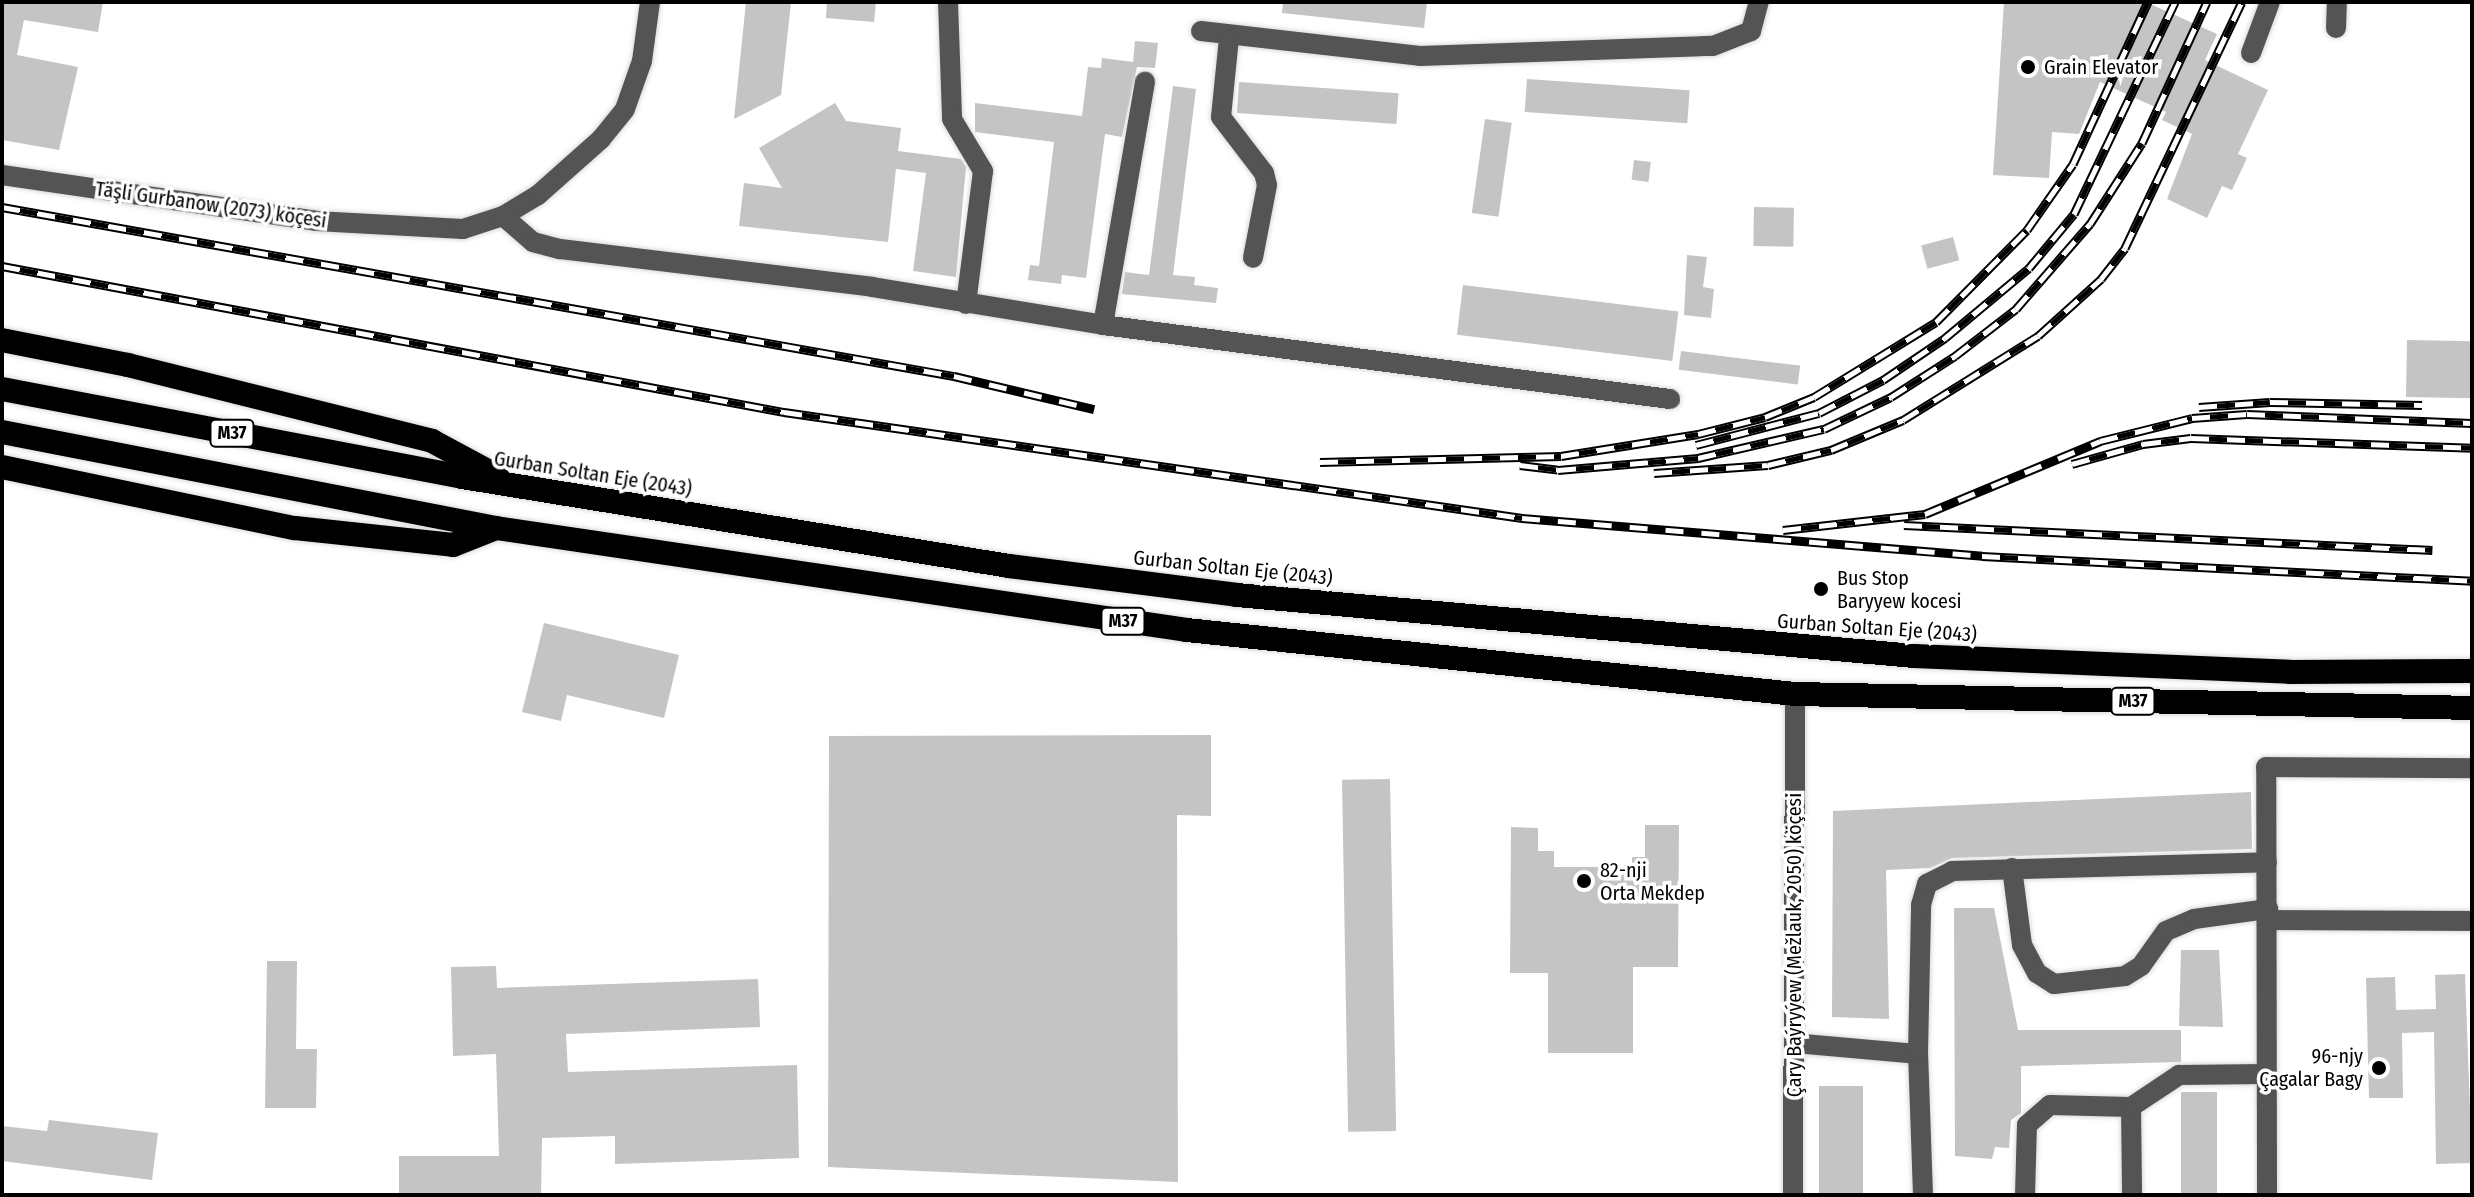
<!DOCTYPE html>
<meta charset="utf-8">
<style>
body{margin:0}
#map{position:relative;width:2474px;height:1197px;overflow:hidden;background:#fff;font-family:"Fira Sans Condensed",sans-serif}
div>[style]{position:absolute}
.building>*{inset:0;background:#c4c4c4;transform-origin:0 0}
.roads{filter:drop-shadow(0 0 2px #dbdbdb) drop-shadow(0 0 2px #dbdbdb)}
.minor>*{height:20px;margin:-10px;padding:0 10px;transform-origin:10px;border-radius:10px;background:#545454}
.highway>*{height:24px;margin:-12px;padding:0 12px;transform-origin:12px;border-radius:12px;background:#000}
.rail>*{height:9px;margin-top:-4.5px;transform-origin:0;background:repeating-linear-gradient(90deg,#fff 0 18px,#000 0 36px);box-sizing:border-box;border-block:2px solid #000}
.dots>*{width:22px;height:22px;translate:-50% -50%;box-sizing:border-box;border:4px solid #fff;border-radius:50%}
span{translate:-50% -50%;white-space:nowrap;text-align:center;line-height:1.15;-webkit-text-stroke:7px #fff;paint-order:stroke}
.shield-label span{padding:2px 6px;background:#fff;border:2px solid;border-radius:6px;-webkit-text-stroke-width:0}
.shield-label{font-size:18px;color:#000;font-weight:700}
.poi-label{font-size:20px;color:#000}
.left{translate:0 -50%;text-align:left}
.right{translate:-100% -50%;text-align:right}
.street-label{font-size:20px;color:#000}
.frame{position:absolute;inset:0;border:4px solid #000;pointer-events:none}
</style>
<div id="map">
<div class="building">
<div style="clip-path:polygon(2px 2px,103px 2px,98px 32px,24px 20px,17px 55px,78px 67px,59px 150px,2px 140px)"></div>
<div style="clip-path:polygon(746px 2px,791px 2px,781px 95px,734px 119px)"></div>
<div style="clip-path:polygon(827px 2px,876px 2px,874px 22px,826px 18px)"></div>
<div style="clip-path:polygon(1283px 2px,1427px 2px,1424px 28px,1282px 13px)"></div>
<div style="clip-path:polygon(2004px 2px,2146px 2px,2217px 34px,2205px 60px,2268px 90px,2238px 154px,2247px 158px,2232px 190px,2222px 186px,2207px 218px,2167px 199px,2192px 134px,2162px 120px,2166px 112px,2100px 82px,2079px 134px,2052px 132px,2049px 178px,1993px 175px)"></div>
<div style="clip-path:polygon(1135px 41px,1158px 43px,1155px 68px,1137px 67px,1122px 137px,1105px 134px,1086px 278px,1062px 275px,1061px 284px,1028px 280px,1030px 265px,1039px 266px,1054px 142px,975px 132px,975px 103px,1082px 116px,1088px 67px,1101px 68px,1102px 58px,1133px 62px)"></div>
<div style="left:1527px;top:79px;width:163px;height:33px;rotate:4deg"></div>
<div style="left:1239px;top:82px;width:160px;height:31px;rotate:4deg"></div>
<div style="clip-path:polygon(1173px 86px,1196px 89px,1173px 275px,1195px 277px,1194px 285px,1218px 288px,1216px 303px,1122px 294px,1125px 272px,1149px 275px)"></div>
<div style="clip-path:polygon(835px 103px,846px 121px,901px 128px,898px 151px,961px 159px,966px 167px,956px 277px,913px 271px,926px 173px,896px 169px,888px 242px,739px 226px,744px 183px,782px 188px,759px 148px)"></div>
<div style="left:1485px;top:119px;width:27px;height:95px;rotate:8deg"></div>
<div style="left:1634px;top:160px;width:17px;height:20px;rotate:7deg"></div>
<div style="left:1754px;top:207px;width:40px;height:39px;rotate:1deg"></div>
<div style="left:1953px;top:237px;width:24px;height:33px;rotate:75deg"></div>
<div style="clip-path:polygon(1687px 255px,1707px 257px,1703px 287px,1714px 289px,1711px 318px,1684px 315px)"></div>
<div style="left:1463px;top:285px;width:217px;height:50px;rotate:7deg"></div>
<div style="left:2407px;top:340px;width:65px;height:57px;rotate:1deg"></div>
<div style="left:1681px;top:351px;width:120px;height:19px;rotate:7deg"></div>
<div style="clip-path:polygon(544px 623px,679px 655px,664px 718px,567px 695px,561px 721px,522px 712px)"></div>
<div style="clip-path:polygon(1211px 735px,1211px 816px,1177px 815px,1178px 1182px,828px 1167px,829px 736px)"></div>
<div style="left:1390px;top:779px;width:352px;height:48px;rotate:89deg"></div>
<div style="clip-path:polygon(2251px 792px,2252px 849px,1952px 858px,1930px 868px,1886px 870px,1889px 1019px,1832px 1017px,1833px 811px)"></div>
<div style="clip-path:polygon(1645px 825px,1679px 825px,1678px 967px,1633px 967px,1633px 1053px,1548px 1053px,1548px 973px,1510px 973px,1511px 827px,1538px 828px,1538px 851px,1554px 851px,1554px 867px,1632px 867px,1632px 857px,1645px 857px)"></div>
<div style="clip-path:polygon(1954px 908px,1994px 908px,2018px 1030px,2181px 1030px,2181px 1062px,2021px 1066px,2021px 1113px,2011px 1120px,2009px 1148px,1995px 1147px,1992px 1159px,1955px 1156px)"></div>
<div style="clip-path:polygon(2181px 950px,2219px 950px,2223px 1027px,2179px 1026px)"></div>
<div style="clip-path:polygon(267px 961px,297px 961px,296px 1049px,317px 1049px,316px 1108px,265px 1108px)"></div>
<div style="clip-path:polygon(496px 966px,497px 988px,758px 979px,760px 1027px,566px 1034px,568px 1072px,797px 1065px,799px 1158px,615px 1164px,615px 1136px,542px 1138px,541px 1195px,399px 1195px,399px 1156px,499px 1156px,496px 1054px,453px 1056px,451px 967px)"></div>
<div style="clip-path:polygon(2465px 974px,2472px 1163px,2436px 1164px,2434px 1032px,2402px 1033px,2403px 1098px,2369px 1098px,2366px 978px,2395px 977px,2396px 1010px,2436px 1009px,2435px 975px)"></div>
<div style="left:1819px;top:1086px;width:44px;height:109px"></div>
<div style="left:2181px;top:1092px;width:36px;height:103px"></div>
<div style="clip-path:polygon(49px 1120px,158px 1133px,152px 1180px,2px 1161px,2px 1126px,47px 1131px)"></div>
</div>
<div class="roads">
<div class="minor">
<div style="left:948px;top:2px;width:117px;rotate:88deg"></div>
<div style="left:952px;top:119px;width:61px;rotate:59.2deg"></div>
<div style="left:983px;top:171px;width:134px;rotate:97.3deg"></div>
<div style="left:2336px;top:28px;width:26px;rotate:-88deg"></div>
<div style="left:1201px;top:31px;width:220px;rotate:6.5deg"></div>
<div style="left:1420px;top:56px;width:293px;rotate:-2deg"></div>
<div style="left:1713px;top:46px;width:41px;rotate:-21.5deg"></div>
<div style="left:1751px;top:31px;width:30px;rotate:-75deg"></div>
<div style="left:1229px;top:38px;width:79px;rotate:95.8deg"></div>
<div style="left:1221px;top:117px;width:71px;rotate:52.5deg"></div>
<div style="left:1264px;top:173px;width:12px;rotate:76deg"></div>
<div style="left:1267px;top:185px;width:74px;rotate:100.9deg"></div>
<div style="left:2251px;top:53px;width:54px;rotate:-69.6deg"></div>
<div style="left:2px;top:175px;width:317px;rotate:8.3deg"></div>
<div style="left:316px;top:221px;width:147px;rotate:3.1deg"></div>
<div style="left:463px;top:229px;width:42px;rotate:-18deg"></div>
<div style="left:503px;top:216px;width:41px;rotate:-31deg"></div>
<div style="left:538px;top:195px;width:84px;rotate:-41.6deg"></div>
<div style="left:601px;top:139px;width:38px;rotate:-51deg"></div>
<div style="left:625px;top:109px;width:51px;rotate:-70.5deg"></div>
<div style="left:642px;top:61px;width:60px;rotate:-82.3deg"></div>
<div style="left:503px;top:216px;width:40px;rotate:41deg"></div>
<div style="left:533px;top:242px;width:28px;rotate:15deg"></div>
<div style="left:560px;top:249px;width:314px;rotate:6.9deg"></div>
<div style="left:872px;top:287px;width:234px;rotate:9.3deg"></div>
<div style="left:1103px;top:325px;width:572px;rotate:7.44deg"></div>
<div style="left:1103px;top:325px;width:247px;rotate:-80.2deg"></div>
<div style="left:2012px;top:868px;width:78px;rotate:82.6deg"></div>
<div style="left:2022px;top:945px;width:32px;rotate:62deg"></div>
<div style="left:2037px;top:973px;width:20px;rotate:33deg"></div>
<div style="left:2054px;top:984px;width:71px;rotate:-6.4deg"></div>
<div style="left:2125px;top:976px;width:19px;rotate:-32deg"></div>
<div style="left:2141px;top:966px;width:43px;rotate:-54.5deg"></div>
<div style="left:2166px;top:931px;width:30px;rotate:-23deg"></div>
<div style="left:2194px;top:919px;width:75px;rotate:-7.7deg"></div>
<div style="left:2268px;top:920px;width:204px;rotate:0.3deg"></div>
<div style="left:1794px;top:1043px;width:124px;rotate:5.1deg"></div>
<div style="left:2131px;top:1107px;width:88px;rotate:89.3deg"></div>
<div style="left:1793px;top:1195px;width:501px;rotate:-89.77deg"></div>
<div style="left:1923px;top:1195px;width:141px;rotate:-92deg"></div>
<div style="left:1918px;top:1054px;width:149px;rotate:-88.8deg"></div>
<div style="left:1921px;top:905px;width:22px;rotate:-74deg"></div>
<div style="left:1927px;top:884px;width:28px;rotate:-27deg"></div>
<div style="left:1952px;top:871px;width:315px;rotate:-1.6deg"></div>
<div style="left:2025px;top:1195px;width:70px;rotate:-88.4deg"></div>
<div style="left:2027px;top:1125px;width:30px;rotate:-41deg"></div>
<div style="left:2050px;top:1105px;width:81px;rotate:1.4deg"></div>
<div style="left:2131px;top:1107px;width:58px;rotate:-33.7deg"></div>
<div style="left:2179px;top:1075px;width:86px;rotate:-0.7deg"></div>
<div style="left:2267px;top:1195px;width:428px;rotate:-90.1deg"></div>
<div style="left:2266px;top:767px;width:206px;rotate:0.3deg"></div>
</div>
<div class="highway">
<div style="left:2px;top:340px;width:128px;rotate:11.2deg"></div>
<div style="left:128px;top:365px;width:313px;rotate:14deg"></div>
<div style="left:432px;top:441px;width:74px;rotate:28.3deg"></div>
<div style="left:2px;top:389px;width:468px;rotate:10.8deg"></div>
<div style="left:462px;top:477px;width:554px;rotate:9.24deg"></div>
<div style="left:1009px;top:566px;width:230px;rotate:7.2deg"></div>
<div style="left:1237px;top:595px;width:680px;rotate:5.15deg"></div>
<div style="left:1914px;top:656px;width:376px;rotate:2.4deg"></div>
<div style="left:2290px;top:672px;width:182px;rotate:-0.3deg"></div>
<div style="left:2px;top:432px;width:503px;rotate:11deg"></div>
<div style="left:496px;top:528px;width:698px;rotate:8.4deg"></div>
<div style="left:1187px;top:630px;width:611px;rotate:6.01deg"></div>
<div style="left:1795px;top:694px;width:677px;rotate:1.18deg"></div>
<div style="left:2px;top:467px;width:299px;rotate:11.8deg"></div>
<div style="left:295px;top:528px;width:159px;rotate:6.1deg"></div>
<div style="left:453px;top:545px;width:46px;rotate:-21.6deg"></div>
</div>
</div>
<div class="rail">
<div style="left:2px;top:207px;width:967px;rotate:10.07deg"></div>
<div style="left:954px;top:376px;width:144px;rotate:13.3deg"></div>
<div style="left:2px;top:266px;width:796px;rotate:10.58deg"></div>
<div style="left:784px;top:412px;width:746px;rotate:8.17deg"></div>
<div style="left:1522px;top:518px;width:462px;rotate:4.7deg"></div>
<div style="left:1982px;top:556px;width:491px;rotate:2.9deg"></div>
<div style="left:2199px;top:407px;width:71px;rotate:-4deg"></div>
<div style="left:2270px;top:402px;width:152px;rotate:1.1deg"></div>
<div style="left:1696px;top:445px;width:127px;rotate:-14.6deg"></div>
<div style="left:1819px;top:413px;width:72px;rotate:-27.3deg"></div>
<div style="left:1883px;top:380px;width:75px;rotate:-34.1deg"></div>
<div style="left:1945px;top:338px;width:109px;rotate:-39.8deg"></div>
<div style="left:2029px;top:268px;width:70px;rotate:-50.2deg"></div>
<div style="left:2074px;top:214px;width:235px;rotate:-64.5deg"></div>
<div style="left:1320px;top:462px;width:241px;rotate:-1.4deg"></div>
<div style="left:1561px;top:456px;width:139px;rotate:-9.1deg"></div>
<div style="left:1698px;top:434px;width:69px;rotate:-14.2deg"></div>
<div style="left:1765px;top:417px;width:53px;rotate:-22.2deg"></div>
<div style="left:1814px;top:397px;width:143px;rotate:-31.6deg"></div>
<div style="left:1936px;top:322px;width:129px;rotate:-45.3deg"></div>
<div style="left:2027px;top:230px;width:80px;rotate:-55.1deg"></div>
<div style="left:2073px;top:164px;width:179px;rotate:-65.2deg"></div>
<div style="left:2072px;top:464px;width:74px;rotate:-15.7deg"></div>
<div style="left:2143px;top:444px;width:48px;rotate:-7.1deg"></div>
<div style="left:2191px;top:438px;width:281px;rotate:2deg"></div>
<div style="left:1520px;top:465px;width:38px;rotate:7deg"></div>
<div style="left:1558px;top:470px;width:141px;rotate:-4.9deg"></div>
<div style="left:1698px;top:458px;width:129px;rotate:-13deg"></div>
<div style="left:1824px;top:429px;width:74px;rotate:-25.5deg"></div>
<div style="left:1891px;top:397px;width:76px;rotate:-32.6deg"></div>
<div style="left:1955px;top:356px;width:77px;rotate:-37.6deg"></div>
<div style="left:2016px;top:309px;width:113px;rotate:-49deg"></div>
<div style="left:2090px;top:224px;width:96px;rotate:-57.3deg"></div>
<div style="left:2142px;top:143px;width:155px;rotate:-65.3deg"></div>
<div style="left:1654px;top:473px;width:114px;rotate:-4deg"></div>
<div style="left:1768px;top:465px;width:65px;rotate:-13.4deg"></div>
<div style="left:1831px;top:450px;width:78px;rotate:-22.6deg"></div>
<div style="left:1903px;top:420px;width:159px;rotate:-31.9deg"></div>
<div style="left:2038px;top:336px;width:85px;rotate:-42.1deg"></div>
<div style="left:2101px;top:279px;width:39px;rotate:-52deg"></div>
<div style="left:2125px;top:248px;width:272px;rotate:-64.6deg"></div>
<div style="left:1904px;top:525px;width:529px;rotate:2.71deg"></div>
<div style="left:1783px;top:530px;width:143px;rotate:-6.4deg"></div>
<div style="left:1925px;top:514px;width:190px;rotate:-22.6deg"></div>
<div style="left:2100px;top:441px;width:95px;rotate:-14deg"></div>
<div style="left:2192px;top:418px;width:55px;rotate:-4.2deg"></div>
<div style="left:2247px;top:414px;width:225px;rotate:2.3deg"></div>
</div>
<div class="dots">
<div style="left:2028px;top:67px;background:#000"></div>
<div style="left:1821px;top:589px;background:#000"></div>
<div style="left:1584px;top:881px;background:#000"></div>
<div style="left:2379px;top:1068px;background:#000"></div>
</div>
<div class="shield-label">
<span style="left:232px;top:433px">M37</span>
<span style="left:1123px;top:621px">M37</span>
<span style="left:2133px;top:701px">M37</span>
</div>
<div class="poi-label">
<span class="left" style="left:2044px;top:67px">Grain Elevator</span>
<span class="left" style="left:1837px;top:590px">Bus Stop<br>Baryyew kocesi</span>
<span class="left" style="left:1600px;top:882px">82-nji<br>Orta Mekdep</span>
<span class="right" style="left:2363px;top:1068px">96-njy<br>Çagalar Bagy</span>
</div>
<div class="street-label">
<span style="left:211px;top:205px;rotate:8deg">Täşli Gurbanow (2073) köçesi</span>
<span style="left:593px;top:474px;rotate:9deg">Gurban Soltan Eje (2043)</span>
<span style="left:1233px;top:568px;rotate:6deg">Gurban Soltan Eje (2043)</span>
<span style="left:1877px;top:628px;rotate:4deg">Gurban Soltan Eje (2043)</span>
<span style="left:1794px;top:945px;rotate:-90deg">Çary Baýryýew (Mežlauk, 2050) köçesi</span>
</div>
<div class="frame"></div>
</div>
